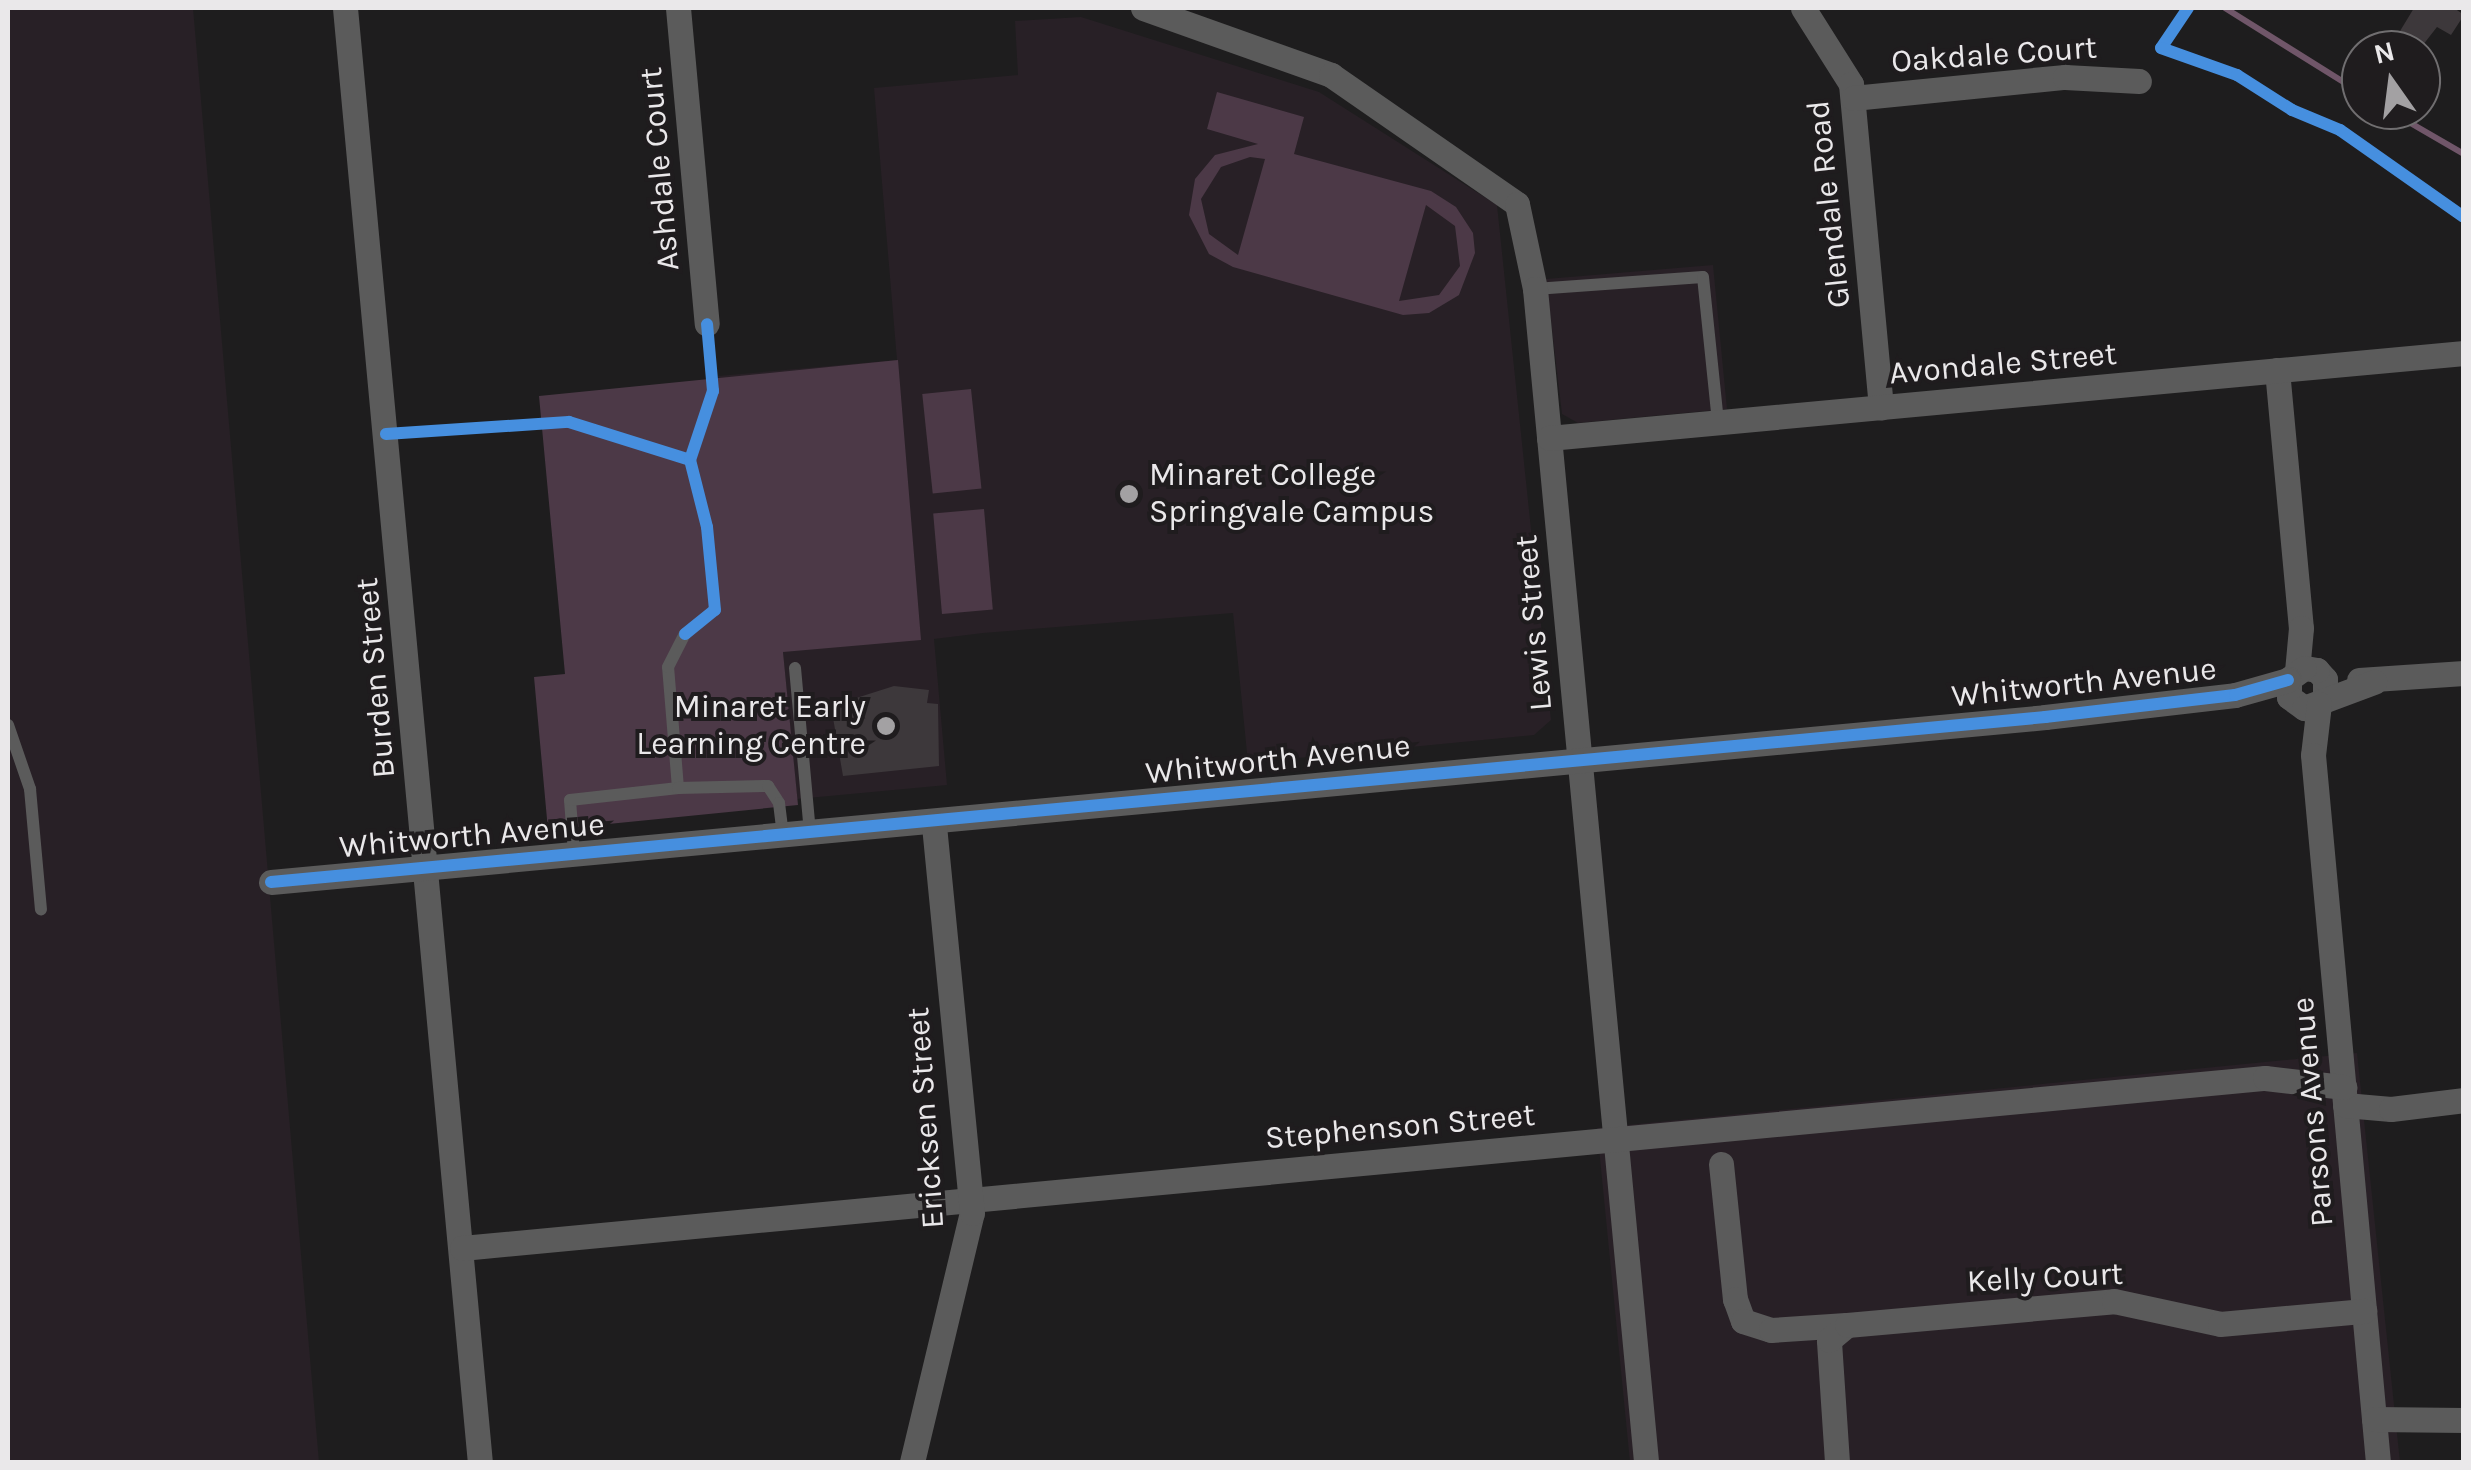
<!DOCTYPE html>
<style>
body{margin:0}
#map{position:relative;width:2471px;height:1470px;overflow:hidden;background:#1e1d1e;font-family:Karla,sans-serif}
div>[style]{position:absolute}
.built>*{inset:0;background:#282026}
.green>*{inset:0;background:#4c3947;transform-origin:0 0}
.stream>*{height:6px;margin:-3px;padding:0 3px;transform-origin:3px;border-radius:3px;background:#705669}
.building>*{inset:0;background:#3d383b}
.lane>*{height:12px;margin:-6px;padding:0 6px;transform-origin:6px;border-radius:6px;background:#5b5b5b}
.street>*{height:25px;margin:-12.5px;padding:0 12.5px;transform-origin:12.5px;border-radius:12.5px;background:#5b5b5b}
.cycleway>*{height:12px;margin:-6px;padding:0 6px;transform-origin:6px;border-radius:6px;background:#468fdf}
.dots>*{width:28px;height:28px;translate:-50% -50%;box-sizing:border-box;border:5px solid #1f1c1e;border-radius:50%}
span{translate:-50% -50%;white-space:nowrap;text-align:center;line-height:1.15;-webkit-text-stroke:8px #1f1c1e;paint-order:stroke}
.street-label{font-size:32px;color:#eae8ea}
.poi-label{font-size:32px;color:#eae8ea}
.left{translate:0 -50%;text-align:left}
.right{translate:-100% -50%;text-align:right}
.frame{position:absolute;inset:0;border:10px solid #eae8ea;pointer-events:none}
.north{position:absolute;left:2341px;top:30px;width:100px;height:100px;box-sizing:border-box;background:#1f1c1e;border:2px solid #706e70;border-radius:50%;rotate:346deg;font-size:28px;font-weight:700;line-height:40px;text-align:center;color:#eae8ea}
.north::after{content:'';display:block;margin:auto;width:35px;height:45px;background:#a3a1a3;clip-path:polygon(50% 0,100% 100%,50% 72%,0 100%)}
</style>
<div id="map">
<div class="built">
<div style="clip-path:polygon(8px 8px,193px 8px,319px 1462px,8px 1462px)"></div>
<div style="clip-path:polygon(1081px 17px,1319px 92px,1497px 205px,1551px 720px,1534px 735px,1248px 763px,1233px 613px,983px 633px,934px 639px,947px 785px,797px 799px,783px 653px,718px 376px,897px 360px,874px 88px,1018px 75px,1015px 21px)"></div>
<div style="clip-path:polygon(1713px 265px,1727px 409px,1578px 423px,1562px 414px,1546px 279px)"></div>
<div style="clip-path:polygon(2357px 1053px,2400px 1462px,1630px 1462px,1597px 1128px)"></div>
</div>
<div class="green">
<div style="clip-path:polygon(evenodd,1217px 92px,1304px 117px,1294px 154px,1431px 191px,1456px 207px,1473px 233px,1475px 253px,1459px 295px,1429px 313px,1403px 315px,1233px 267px,1209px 254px,1189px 215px,1195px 179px,1215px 155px,1258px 144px,1207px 129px,1217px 92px,1250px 157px,1265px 159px,1238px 255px,1209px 234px,1201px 199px,1221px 167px,1250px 157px,1217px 92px,1426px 205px,1455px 226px,1460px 266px,1439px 295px,1399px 301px,1426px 205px)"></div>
<div style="clip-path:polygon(898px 360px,921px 640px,783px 652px,798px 805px,548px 830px,534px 677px,565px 674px,539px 396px)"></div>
<div style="left:971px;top:389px;width:100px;height:49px;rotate:84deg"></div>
<div style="left:984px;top:509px;width:101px;height:51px;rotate:85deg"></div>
</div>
<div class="stream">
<div style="left:2225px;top:8px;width:160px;rotate:32deg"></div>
<div style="left:2388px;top:110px;width:88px;rotate:30.1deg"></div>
</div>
<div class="building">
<div style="clip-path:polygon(2414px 8px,2454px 8px,2464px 15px,2451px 35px,2437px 27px,2419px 50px,2397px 36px)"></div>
<div style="clip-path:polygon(894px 686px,929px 690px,927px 703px,938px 704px,939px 766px,843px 776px,831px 706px)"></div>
</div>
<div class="lane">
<div style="left:1535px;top:289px;width:168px;rotate:-4.1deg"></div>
<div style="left:1703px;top:277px;width:146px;rotate:84.1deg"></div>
<div style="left:795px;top:668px;width:165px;rotate:84.8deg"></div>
<div style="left:8px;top:725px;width:68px;rotate:71deg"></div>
<div style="left:30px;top:789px;width:121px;rotate:84.8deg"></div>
<div style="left:678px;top:788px;width:121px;rotate:-94.7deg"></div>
<div style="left:668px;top:667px;width:37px;rotate:-63deg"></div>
<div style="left:574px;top:853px;width:53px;rotate:-94.3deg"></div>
<div style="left:570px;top:800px;width:109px;rotate:-6.3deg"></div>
<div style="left:678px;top:788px;width:90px;rotate:-1.3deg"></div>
<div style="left:768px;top:786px;width:20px;rotate:57deg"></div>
<div style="left:779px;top:803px;width:31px;rotate:83deg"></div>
</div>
<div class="street">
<div style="left:345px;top:8px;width:1460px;rotate:84.7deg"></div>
<div style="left:678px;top:8px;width:317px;rotate:84.8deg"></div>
<div style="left:1143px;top:8px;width:200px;rotate:19.6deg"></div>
<div style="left:1331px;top:75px;width:226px;rotate:34.7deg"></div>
<div style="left:1517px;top:204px;width:87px;rotate:78deg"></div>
<div style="left:1535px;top:289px;width:1178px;rotate:84.59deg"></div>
<div style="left:1803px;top:8px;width:90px;rotate:57.7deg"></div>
<div style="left:1851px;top:84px;width:325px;rotate:84.7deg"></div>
<div style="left:1853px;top:98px;width:213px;rotate:-5.7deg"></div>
<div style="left:2065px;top:77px;width:74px;rotate:3.1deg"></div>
<div style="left:2277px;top:370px;width:259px;rotate:84.7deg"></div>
<div style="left:2301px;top:628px;width:43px;rotate:95.3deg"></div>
<div style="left:1549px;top:438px;width:919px;rotate:-5.31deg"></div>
<div style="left:2359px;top:680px;width:105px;rotate:-3.8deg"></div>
<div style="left:2325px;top:697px;width:18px;rotate:-90deg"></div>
<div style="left:2325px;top:679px;width:12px;rotate:-132deg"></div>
<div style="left:2317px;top:670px;width:13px;rotate:-171deg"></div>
<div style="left:2304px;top:668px;width:19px;rotate:144deg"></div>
<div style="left:2289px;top:679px;width:18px;rotate:90deg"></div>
<div style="left:2289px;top:697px;width:19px;rotate:36deg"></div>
<div style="left:2304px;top:708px;width:75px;rotate:-20.4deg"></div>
<div style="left:2319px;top:704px;width:51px;rotate:96.7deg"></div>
<div style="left:2313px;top:755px;width:710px;rotate:84.75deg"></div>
<div style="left:271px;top:882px;width:1782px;rotate:-5.31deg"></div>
<div style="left:2045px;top:717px;width:191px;rotate:-6.6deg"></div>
<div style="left:2235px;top:695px;width:55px;rotate:-15.8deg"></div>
<div style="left:2345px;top:1105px;width:46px;rotate:5deg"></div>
<div style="left:2391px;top:1109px;width:74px;rotate:-7deg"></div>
<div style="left:1721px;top:1164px;width:136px;rotate:84.1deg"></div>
<div style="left:1735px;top:1299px;width:23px;rotate:70deg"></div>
<div style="left:1743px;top:1321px;width:29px;rotate:18deg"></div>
<div style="left:1771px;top:1330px;width:75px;rotate:-3.8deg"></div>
<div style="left:462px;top:1248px;width:1811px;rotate:-5.39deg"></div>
<div style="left:2265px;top:1078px;width:80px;rotate:6.5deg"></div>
<div style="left:2374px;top:1419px;width:90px;rotate:0.6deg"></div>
<div style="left:912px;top:1462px;width:256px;rotate:-76.5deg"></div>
<div style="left:972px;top:1213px;width:392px;rotate:-95.6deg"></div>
<div style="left:1837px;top:1462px;width:122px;rotate:-93.8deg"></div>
<div style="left:1829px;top:1340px;width:23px;rotate:-40deg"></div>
<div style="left:1847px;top:1325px;width:268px;rotate:-5.1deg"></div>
<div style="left:2114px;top:1301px;width:108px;rotate:12.2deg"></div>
<div style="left:2220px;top:1324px;width:145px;rotate:-5.2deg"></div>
</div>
<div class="cycleway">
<div style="left:2188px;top:8px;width:48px;rotate:124deg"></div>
<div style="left:2161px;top:48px;width:81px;rotate:19.6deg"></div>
<div style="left:2237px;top:75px;width:65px;rotate:32.5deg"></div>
<div style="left:2292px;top:110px;width:52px;rotate:22.6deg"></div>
<div style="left:2340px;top:130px;width:151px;rotate:35.1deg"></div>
<div style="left:386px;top:434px;width:183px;rotate:-3.8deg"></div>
<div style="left:569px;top:422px;width:127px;rotate:17.4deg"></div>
<div style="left:685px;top:634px;width:38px;rotate:-39deg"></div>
<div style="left:715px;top:610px;width:83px;rotate:-95.5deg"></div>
<div style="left:707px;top:527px;width:69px;rotate:-104.2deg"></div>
<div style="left:690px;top:460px;width:73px;rotate:-71.6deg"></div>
<div style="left:713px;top:391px;width:67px;rotate:-95.1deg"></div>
<div style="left:271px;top:882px;width:1782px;rotate:-5.31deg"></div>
<div style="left:2045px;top:717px;width:191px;rotate:-6.6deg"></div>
<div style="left:2235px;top:695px;width:55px;rotate:-15.8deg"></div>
</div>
<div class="dots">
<div style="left:1129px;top:494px;background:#a3a1a3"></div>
<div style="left:886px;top:726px;background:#a3a1a3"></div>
</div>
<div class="street-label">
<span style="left:1994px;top:55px;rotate:-4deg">Oakdale Court</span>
<span style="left:660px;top:169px;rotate:-95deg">Ashdale Court</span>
<span style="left:1829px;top:204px;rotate:-96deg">Glendale Road</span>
<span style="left:2003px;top:364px;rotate:-5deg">Avondale Street</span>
<span style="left:1534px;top:623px;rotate:-95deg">Lewis Street</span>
<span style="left:376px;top:678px;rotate:-95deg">Burden Street</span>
<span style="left:2084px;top:683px;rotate:-6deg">Whitworth Avenue</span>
<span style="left:1278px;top:760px;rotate:-6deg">Whitworth Avenue</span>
<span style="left:472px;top:836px;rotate:-5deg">Whitworth Avenue</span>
<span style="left:2313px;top:1112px;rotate:-95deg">Parsons Avenue</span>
<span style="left:926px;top:1118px;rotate:-94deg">Ericksen Street</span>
<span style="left:1400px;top:1127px;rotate:-5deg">Stephenson Street</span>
<span style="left:2045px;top:1278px;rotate:-3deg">Kelly Court</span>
</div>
<div class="poi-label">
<span class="left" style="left:1149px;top:494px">Minaret College<br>Springvale Campus</span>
<span class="right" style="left:866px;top:726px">Minaret Early<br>Learning Centre</span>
</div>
<div class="frame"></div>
<div class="north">N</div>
</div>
